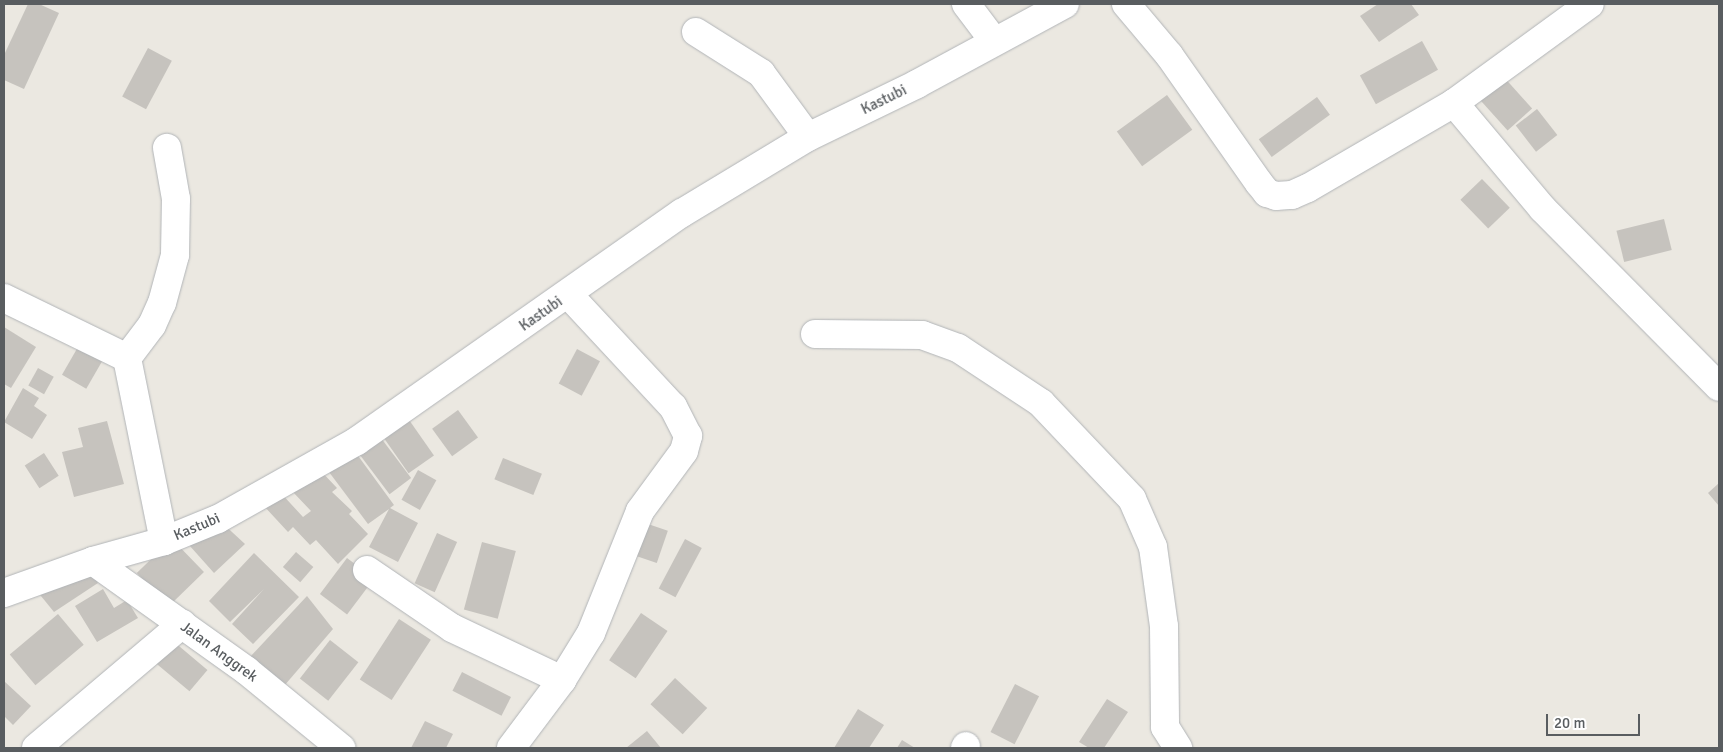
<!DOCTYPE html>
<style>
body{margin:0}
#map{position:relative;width:1723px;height:752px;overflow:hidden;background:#ebe8e1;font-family:Signika,sans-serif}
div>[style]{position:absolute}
.building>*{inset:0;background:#c6c3be;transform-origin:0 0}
.roads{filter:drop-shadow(0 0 1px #b1b4b7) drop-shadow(0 0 1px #b1b4b7)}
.minor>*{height:28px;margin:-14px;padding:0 14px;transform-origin:14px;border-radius:14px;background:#fff}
span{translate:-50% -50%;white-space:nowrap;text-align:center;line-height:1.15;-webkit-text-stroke:4px #fff;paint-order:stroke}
.street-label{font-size:15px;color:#595d60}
.frame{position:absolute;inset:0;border:5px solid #595d60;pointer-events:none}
.scale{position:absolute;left:1546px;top:714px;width:94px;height:22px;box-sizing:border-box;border:2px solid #595d60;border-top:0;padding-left:6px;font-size:15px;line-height:18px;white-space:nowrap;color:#595d60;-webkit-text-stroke:4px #fff;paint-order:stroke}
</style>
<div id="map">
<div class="building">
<div style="clip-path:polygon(28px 4px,39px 4px,59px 13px,24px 89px,4px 80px,4px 55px)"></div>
<div style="clip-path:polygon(1378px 4px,1411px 4px,1419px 15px,1379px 42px,1360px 16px)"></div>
<div style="left:1422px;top:41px;width:33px;height:71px;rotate:61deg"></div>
<div style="left:148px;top:48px;width:27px;height:55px;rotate:28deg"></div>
<div style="left:1502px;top:75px;width:45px;height:33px;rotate:48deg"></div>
<div style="left:1167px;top:95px;width:43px;height:62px;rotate:54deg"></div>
<div style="left:1317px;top:97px;width:22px;height:72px;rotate:54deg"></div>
<div style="left:1537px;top:109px;width:33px;height:27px;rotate:52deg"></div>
<div style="left:1482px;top:179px;width:40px;height:30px;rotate:46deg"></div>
<div style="left:1664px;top:219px;width:32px;height:49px;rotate:76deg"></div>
<div style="clip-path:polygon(4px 327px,36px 347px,11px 388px,4px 384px)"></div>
<div style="left:78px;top:347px;width:28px;height:32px;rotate:30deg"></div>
<div style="left:577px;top:349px;width:26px;height:39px;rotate:28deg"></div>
<div style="left:38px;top:368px;width:18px;height:20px;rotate:29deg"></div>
<div style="clip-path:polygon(23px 388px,39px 398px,34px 406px,47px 415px,32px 439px,4px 422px)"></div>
<div style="left:458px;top:410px;width:34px;height:32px;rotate:54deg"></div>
<div style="left:407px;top:417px;width:47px;height:31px;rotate:55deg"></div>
<div style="clip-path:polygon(107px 421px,124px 484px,74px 497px,62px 452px,83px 447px,78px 428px)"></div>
<div style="left:381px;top:438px;width:50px;height:27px;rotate:53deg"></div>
<div style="left:44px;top:453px;width:27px;height:23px;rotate:57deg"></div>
<div style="clip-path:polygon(356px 453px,394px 505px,390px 508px,418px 523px,398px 562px,369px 547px,389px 509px,368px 524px,329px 472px)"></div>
<div style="left:503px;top:458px;width:42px;height:23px;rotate:22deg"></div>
<div style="clip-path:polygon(318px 468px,337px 488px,332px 492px,352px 511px,349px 514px,368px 534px,338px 564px,316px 540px,310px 545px,293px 527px,288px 532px,263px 505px,279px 491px,303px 517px,311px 511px,292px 491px)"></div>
<div style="left:418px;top:470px;width:21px;height:34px;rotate:29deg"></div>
<div style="clip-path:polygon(1719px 483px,1719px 506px,1708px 493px)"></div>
<div style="clip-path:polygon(219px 520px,245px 544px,214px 573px,181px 536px)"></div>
<div style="left:648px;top:524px;width:21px;height:34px;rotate:19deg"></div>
<div style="left:437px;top:533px;width:22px;height:55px;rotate:24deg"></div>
<div style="left:172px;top:539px;width:46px;height:49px;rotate:46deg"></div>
<div style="left:685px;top:539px;width:19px;height:56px;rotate:28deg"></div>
<div style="left:482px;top:542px;width:35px;height:70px;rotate:15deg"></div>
<div style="left:296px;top:552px;width:23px;height:20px;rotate:41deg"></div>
<div style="clip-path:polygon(254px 553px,299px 597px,253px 644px,232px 624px,264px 589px,230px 622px,209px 601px)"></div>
<div style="left:347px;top:558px;width:34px;height:45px;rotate:37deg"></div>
<div style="clip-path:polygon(87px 566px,98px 583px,54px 612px,32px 585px)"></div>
<div style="clip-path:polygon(103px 589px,114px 608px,127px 600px,138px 618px,97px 642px,75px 606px)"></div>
<div style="clip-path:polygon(307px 596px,333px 629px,284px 686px,250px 657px)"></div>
<div style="left:641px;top:613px;width:32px;height:57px;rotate:34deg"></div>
<div style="left:58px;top:614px;width:40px;height:63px;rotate:50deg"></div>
<div style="left:399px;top:619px;width:38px;height:72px;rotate:33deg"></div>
<div style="left:330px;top:640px;width:36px;height:49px;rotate:38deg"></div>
<div style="left:173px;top:641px;width:45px;height:28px;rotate:40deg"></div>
<div style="left:462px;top:672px;width:55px;height:21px;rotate:27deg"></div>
<div style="left:675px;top:678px;width:44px;height:36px;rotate:43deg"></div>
<div style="clip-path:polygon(4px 681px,31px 706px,13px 725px,4px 716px)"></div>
<div style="left:1015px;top:684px;width:27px;height:54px;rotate:27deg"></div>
<div style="clip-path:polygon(1107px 699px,1128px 712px,1104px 748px,1089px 748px,1079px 742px)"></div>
<div style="clip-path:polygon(858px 709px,884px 725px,869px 748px,834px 748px)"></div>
<div style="clip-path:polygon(425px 721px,453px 734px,446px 748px,411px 748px)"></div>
<div style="clip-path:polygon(647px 731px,661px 748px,626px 748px)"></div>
<div style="clip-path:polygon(902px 740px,915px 748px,897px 748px)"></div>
</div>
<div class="roads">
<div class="minor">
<div style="left:966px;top:4px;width:46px;rotate:52.9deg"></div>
<div style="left:1126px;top:4px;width:67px;rotate:49.9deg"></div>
<div style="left:1169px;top:55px;width:156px;rotate:54.9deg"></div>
<div style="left:1259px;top:183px;width:13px;rotate:51deg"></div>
<div style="left:1267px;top:193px;width:9px;rotate:18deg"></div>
<div style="left:1276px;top:196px;width:16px;rotate:-4deg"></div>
<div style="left:1292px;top:195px;width:17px;rotate:-24deg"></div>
<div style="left:1308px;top:188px;width:169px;rotate:-30.2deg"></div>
<div style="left:1454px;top:103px;width:138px;rotate:50deg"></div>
<div style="left:1543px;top:209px;width:250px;rotate:45.3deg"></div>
<div style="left:696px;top:32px;width:77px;rotate:32.2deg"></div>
<div style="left:761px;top:73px;width:79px;rotate:53.7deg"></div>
<div style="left:1454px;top:103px;width:168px;rotate:-36.1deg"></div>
<div style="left:4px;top:298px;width:137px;rotate:26deg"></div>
<div style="left:127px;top:358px;width:187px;rotate:78.6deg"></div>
<div style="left:815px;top:334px;width:107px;rotate:0.5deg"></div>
<div style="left:922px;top:335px;width:38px;rotate:20deg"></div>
<div style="left:958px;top:348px;width:100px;rotate:33.5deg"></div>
<div style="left:1041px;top:403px;width:132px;rotate:46.5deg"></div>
<div style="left:1132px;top:499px;width:52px;rotate:66.4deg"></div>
<div style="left:1153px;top:547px;width:80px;rotate:82.1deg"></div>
<div style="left:1164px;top:626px;width:101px;rotate:89.4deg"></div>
<div style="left:1165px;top:727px;width:25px;rotate:58deg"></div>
<div style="left:127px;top:358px;width:41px;rotate:-52.9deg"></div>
<div style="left:152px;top:325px;width:24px;rotate:-66deg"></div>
<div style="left:162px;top:303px;width:50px;rotate:-74.8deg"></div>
<div style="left:175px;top:255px;width:56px;rotate:-89deg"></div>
<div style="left:176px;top:199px;width:52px;rotate:-100deg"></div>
<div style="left:93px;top:561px;width:189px;rotate:35.5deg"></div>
<div style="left:247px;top:671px;width:122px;rotate:39.3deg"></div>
<div style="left:367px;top:570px;width:103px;rotate:34.3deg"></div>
<div style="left:452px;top:628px;width:122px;rotate:25.3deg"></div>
<div style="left:562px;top:680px;width:85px;rotate:126.9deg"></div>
<div style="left:4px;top:593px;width:95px;rotate:-19.8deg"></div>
<div style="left:93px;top:561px;width:74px;rotate:-15.7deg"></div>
<div style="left:164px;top:541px;width:58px;rotate:-22.2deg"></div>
<div style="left:218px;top:519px;width:159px;rotate:-29.3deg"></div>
<div style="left:357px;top:441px;width:397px;rotate:-35.1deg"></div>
<div style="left:682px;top:213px;width:147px;rotate:-31.1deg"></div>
<div style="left:808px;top:137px;width:121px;rotate:-25.9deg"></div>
<div style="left:917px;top:84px;width:168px;rotate:-28.4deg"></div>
<div style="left:562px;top:680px;width:55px;rotate:-58.3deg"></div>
<div style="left:591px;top:633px;width:131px;rotate:-68.1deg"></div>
<div style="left:640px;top:511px;width:74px;rotate:-53.7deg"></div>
<div style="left:684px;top:451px;width:16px;rotate:-75deg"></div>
<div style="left:688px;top:436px;width:33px;rotate:-117deg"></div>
<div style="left:673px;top:407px;width:153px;rotate:-132.9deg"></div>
<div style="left:36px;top:748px;width:192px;rotate:-40.3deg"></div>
<div style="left:965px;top:748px;width:2px;rotate:-63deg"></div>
</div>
</div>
<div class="street-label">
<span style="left:884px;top:100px;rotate:-26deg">Kastubi</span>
<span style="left:541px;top:314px;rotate:-35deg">Kastubi</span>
<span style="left:197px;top:527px;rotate:-23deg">Kastubi</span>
<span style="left:219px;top:652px;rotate:36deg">Jalan Anggrek</span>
</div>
<div class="frame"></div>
<div class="scale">20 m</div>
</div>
